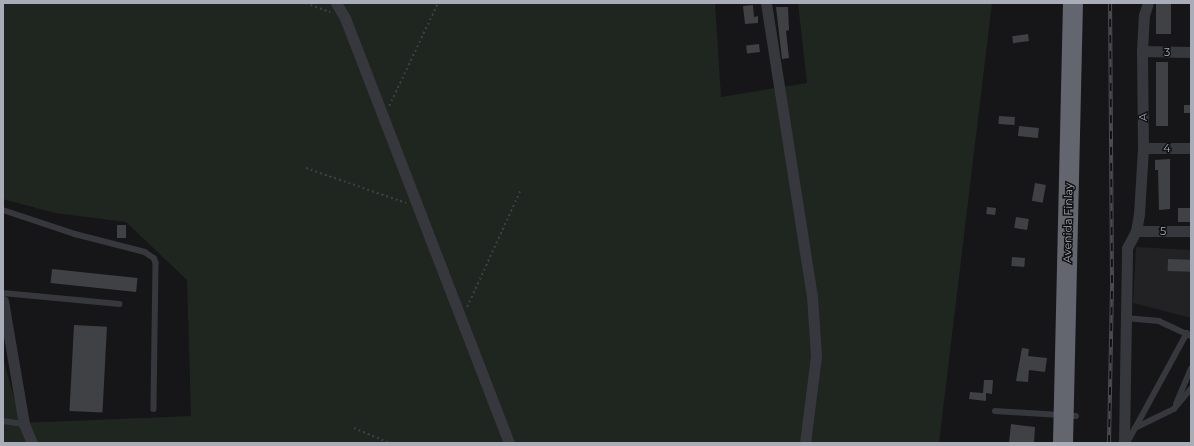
<!DOCTYPE html>
<style>
body{margin:0}
#map{position:relative;width:1194px;height:446px;overflow:hidden;background:#161618;font-family:Montserrat,sans-serif}
div>[style]{position:absolute}
.built>*{inset:0;background:#222225}
.green>*{inset:0;background:#1e261f}
.building>*{inset:0;background:#404145;transform-origin:0 0}
.path>*{height:1.5px;margin-top:-0.75px;transform-origin:0;background:repeating-linear-gradient(90deg,#3d3f44 0 2px,transparent 0 5px)}
.lane>*{height:5.5px;margin:-2.75px;padding:0 2.75px;transform-origin:2.75px;border-radius:2.75px;background:#37383d}
.street>*{height:11px;margin:-5.5px;padding:0 5.5px;transform-origin:5.5px;border-radius:5.5px;background:#37383d}
.highway>*{height:20px;margin:-10px;padding:0 10px;transform-origin:10px;border-radius:10px;background:#63666e}
.rail>*{height:4px;margin-top:-2px;transform-origin:0;background:repeating-linear-gradient(90deg,#111113 0 8px,#4a4c52 0 16px);box-sizing:border-box;border-block:1px solid #4a4c52}
span{translate:-50% -50%;white-space:nowrap;text-align:center;line-height:1.15;-webkit-text-stroke:3px #111113;paint-order:stroke}
.street-label{font-size:11px;color:#a8adb8}
.frame{position:absolute;inset:0;border:4px solid #a8adb8;pointer-events:none}
</style>
<div id="map">
<div class="built">
<div style="clip-path:polygon(1136px 247px,1191px 250px,1191px 318px,1133px 303px)"></div>
</div>
<div class="green">
<div style="clip-path:polygon(3px 3px,715px 3px,721px 97px,807px 83px,798px 3px,992px 3px,939px 443px,3px 443px,3px 358px,21px 423px,191px 416px,187px 280px,126px 222px,55px 213px,3px 199px)"></div>
</div>
<div class="building">
<div style="left:1156px;top:3px;width:15px;height:31px"></div>
<div style="clip-path:polygon(753px 5px,754px 17px,758px 16px,758px 23px,745px 24px,743px 6px)"></div>
<div style="clip-path:polygon(776px 7px,788px 7px,789px 30px,786px 31px,789px 58px,782px 59px)"></div>
<div style="left:1028px;top:34px;width:7px;height:16px;rotate:82deg"></div>
<div style="left:759px;top:44px;width:8px;height:13px;rotate:83deg"></div>
<div style="left:1156px;top:62px;width:12px;height:64px"></div>
<div style="left:1184px;top:105px;width:7px;height:8px"></div>
<div style="left:999px;top:116px;width:16px;height:8px;rotate:4deg"></div>
<div style="left:1019px;top:126px;width:20px;height:10px;rotate:6deg"></div>
<div style="clip-path:polygon(1170px 159px,1170px 209px,1159px 210px,1158px 170px,1155px 170px,1155px 160px)"></div>
<div style="left:1035px;top:183px;width:11px;height:18px;rotate:10deg"></div>
<div style="left:987px;top:207px;width:9px;height:7px;rotate:6deg"></div>
<div style="left:1191px;top:208px;width:14px;height:13px;rotate:90deg"></div>
<div style="left:1016px;top:217px;width:13px;height:11px;rotate:9deg"></div>
<div style="left:117px;top:225px;width:9px;height:13px"></div>
<div style="left:1012px;top:257px;width:13px;height:9px;rotate:4deg"></div>
<div style="left:1168px;top:259px;width:23px;height:12px;rotate:2deg"></div>
<div style="left:52px;top:269px;width:86px;height:14px;rotate:6deg"></div>
<div style="left:74px;top:325px;width:33px;height:86px;rotate:3deg"></div>
<div style="clip-path:polygon(1022px 348px,1029px 349px,1028px 356px,1047px 358px,1045px 372px,1029px 370px,1028px 382px,1016px 381px)"></div>
<div style="clip-path:polygon(984px 380px,993px 380px,992px 394px,986px 393px,986px 401px,969px 399px,970px 392px,983px 393px)"></div>
<div style="clip-path:polygon(1011px 424px,1035px 427px,1034px 443px,1009px 443px)"></div>
</div>
<div class="path">
<div style="left:306px;top:3px;width:26px;rotate:21deg"></div>
<div style="left:389px;top:106px;width:114px;rotate:-64.6deg"></div>
<div style="left:306px;top:168px;width:106px;rotate:19.3deg"></div>
<div style="left:467px;top:307px;width:130px;rotate:-65.4deg"></div>
<div style="left:354px;top:428px;width:39px;rotate:23deg"></div>
</div>
<div class="lane">
<div style="left:3px;top:210px;width:76px;rotate:18.4deg"></div>
<div style="left:75px;top:234px;width:72px;rotate:14.4deg"></div>
<div style="left:145px;top:252px;width:11px;rotate:34deg"></div>
<div style="left:154px;top:258px;width:5px;rotate:68deg"></div>
<div style="left:156px;top:263px;width:146px;rotate:90.8deg"></div>
<div style="left:3px;top:293px;width:117px;rotate:5.4deg"></div>
<div style="left:1126px;top:318px;width:33px;rotate:5deg"></div>
<div style="left:1159px;top:321px;width:35px;rotate:25deg"></div>
<div style="left:1176px;top:404px;width:38px;rotate:-67deg"></div>
<div style="left:995px;top:411px;width:81px;rotate:3.5deg"></div>
<div style="left:3px;top:421px;width:21px;rotate:8deg"></div>
<div style="left:1135px;top:428px;width:43px;rotate:-26deg"></div>
<div style="left:1174px;top:409px;width:26px;rotate:-50deg"></div>
<div style="left:1127px;top:443px;width:125px;rotate:-61.4deg"></div>
</div>
<div class="street">
<div style="left:336px;top:3px;width:17px;rotate:59deg"></div>
<div style="left:345px;top:18px;width:456px;rotate:68.9deg"></div>
<div style="left:766px;top:3px;width:297px;rotate:81.1deg"></div>
<div style="left:812px;top:296px;width:60px;rotate:86.2deg"></div>
<div style="left:816px;top:356px;width:88px;rotate:97.2deg"></div>
<div style="left:1142px;top:51px;width:49px;rotate:1.2deg"></div>
<div style="left:1143px;top:148px;width:48px"></div>
<div style="left:1136px;top:231px;width:55px"></div>
<div style="left:3px;top:301px;width:125px;rotate:80.3deg"></div>
<div style="left:24px;top:424px;width:21px;rotate:67deg"></div>
<div style="left:1124px;top:443px;width:195px;rotate:-89.1deg"></div>
<div style="left:1127px;top:248px;width:19px;rotate:-62deg"></div>
<div style="left:1136px;top:231px;width:17px;rotate:-80deg"></div>
<div style="left:1139px;top:214px;width:66px;rotate:-86.5deg"></div>
<div style="left:1143px;top:148px;width:97px;rotate:-90.6deg"></div>
<div style="left:1142px;top:51px;width:36px;rotate:-87deg"></div>
<div style="left:1144px;top:15px;width:13px;rotate:-72deg"></div>
</div>
<div class="highway">
<div style="left:1063px;top:443px;width:440px;rotate:-88.7deg"></div>
</div>
<div class="rail">
<div style="left:1109px;top:443px;width:160px;rotate:-88.9deg"></div>
<div style="left:1112px;top:283px;width:280px;rotate:-90.4deg"></div>
</div>
<div class="street-label">
<span style="left:1167px;top:52px">3</span>
<span style="left:1143px;top:117px;rotate:-91deg">A</span>
<span style="left:1167px;top:148px">4</span>
<span style="left:1068px;top:223px;rotate:-89deg">Avenida Finlay</span>
<span style="left:1163px;top:231px">5</span>
</div>
<div class="frame"></div>
</div>
